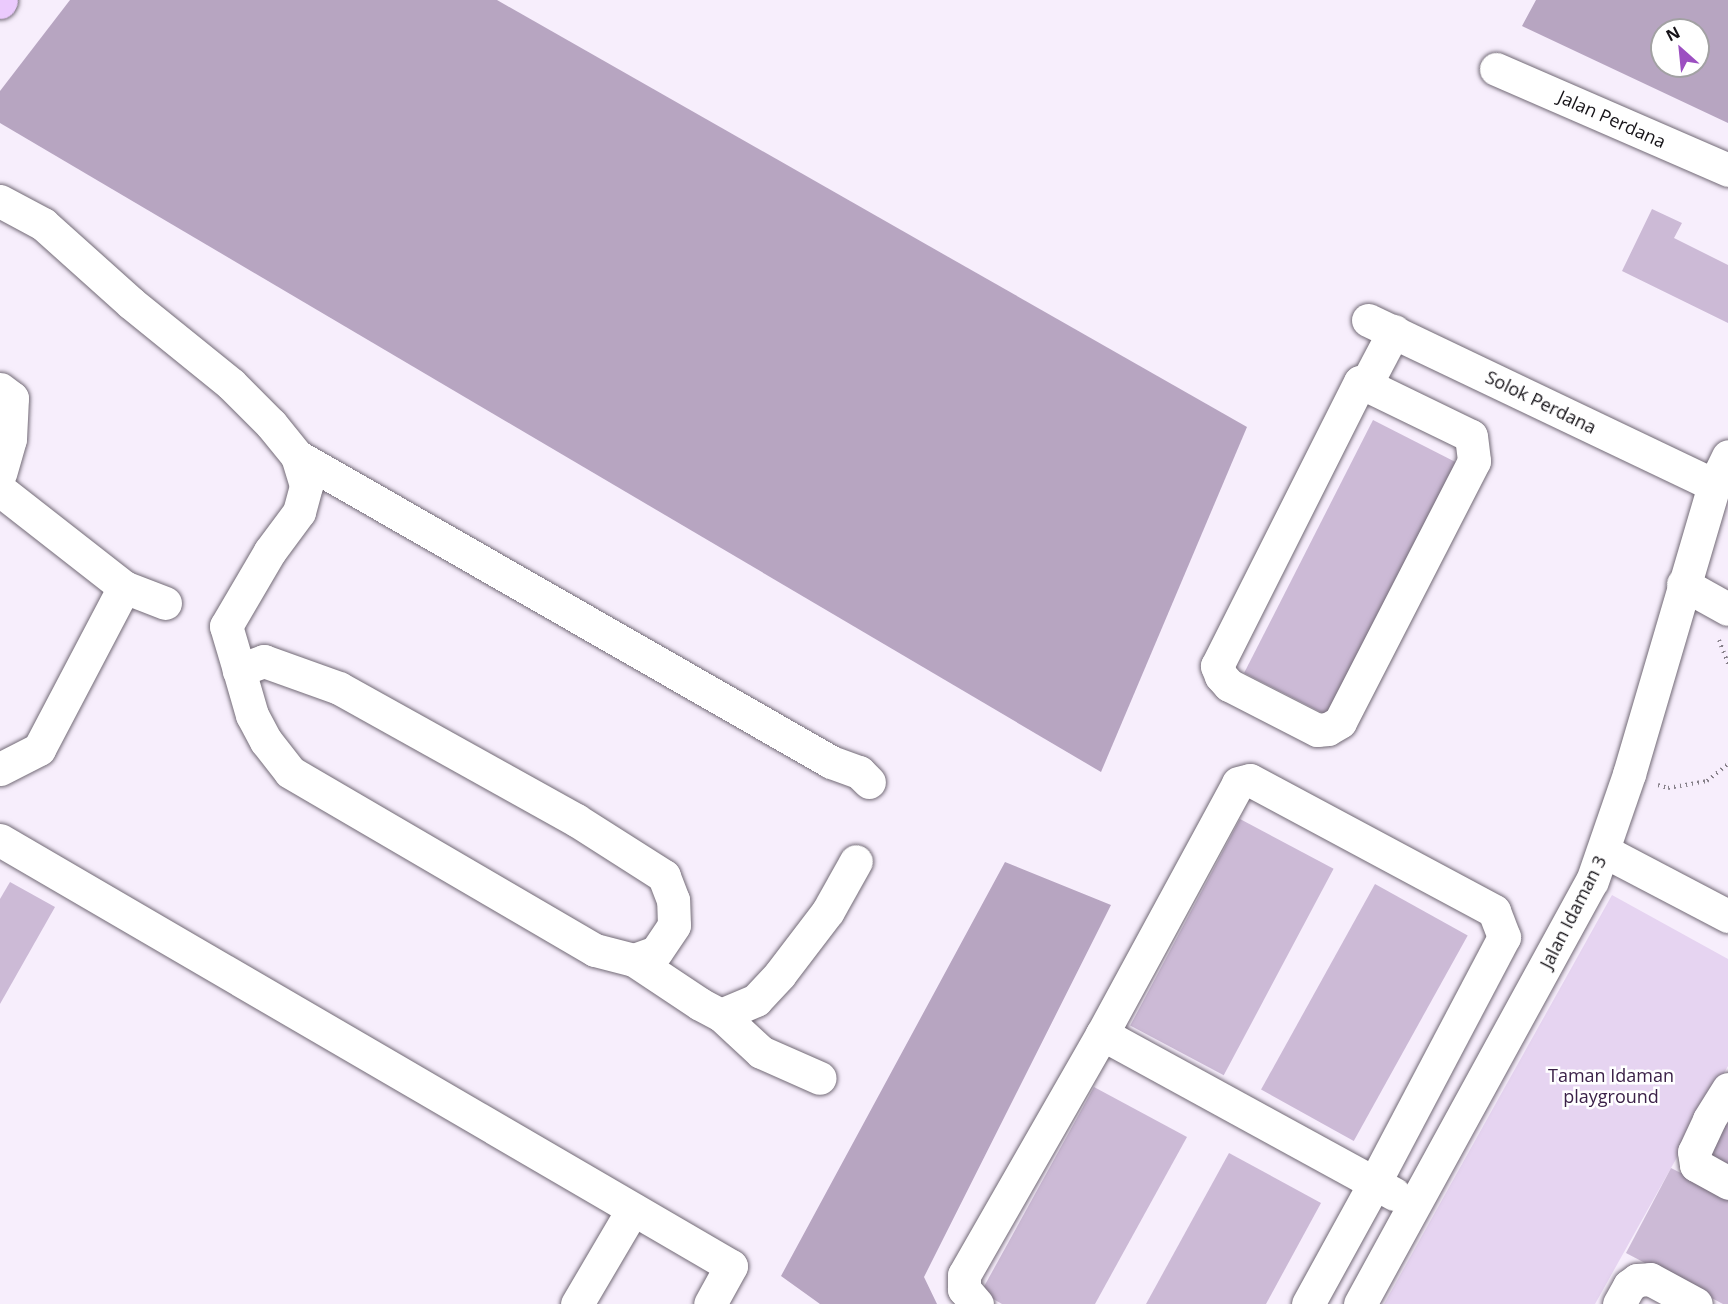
<!DOCTYPE html>
<style>
body{margin:0}
#map{position:relative;width:1728px;height:1304px;overflow:hidden;background:#f7eefc;font-family:"Open Sans",sans-serif}
div>[style]{position:absolute}
.green>*{inset:0;background:#e6d4f1}
.forest>*{inset:0;background:#b7a5c1}
.building>*{inset:0;background:#ccbad6;transform-origin:0 0}
.path>*{height:4px;margin-top:-2px;transform-origin:0;background:repeating-linear-gradient(90deg,#868089 0 1.5px,transparent 0 6px)}
.roads{filter:drop-shadow(0 0 2px #726a76) drop-shadow(0 0 2px #726a76)}
.minor>*{height:33px;margin:-16.5px;padding:0 16.5px;transform-origin:16.5px;border-radius:16.5px;background:#fff}
.major>*{height:33px;margin:-16.5px;padding:0 16.5px;transform-origin:16.5px;border-radius:16.5px;background:#ebcafd}
span{translate:-50% -50%;white-space:nowrap;text-align:center;line-height:1.15;-webkit-text-stroke:5px #fff;paint-order:stroke}
.street-label{font-size:18px;color:#161318}
.park-label{font-size:18px;color:#3b2148}
.north{position:absolute;left:1650px;top:18px;width:60px;height:60px;box-sizing:border-box;background:#fff;border:2px solid #a2a1a3;border-radius:50%;rotate:333deg;font-size:16px;font-weight:700;line-height:24px;text-align:center;color:#161318}
.north::after{content:'';display:block;margin:auto;width:21px;height:27px;background:#9c4fc1;clip-path:polygon(50% 0,100% 100%,50% 72%,0 100%)}
</style>
<div id="map">
<div class="green">
<div style="clip-path:polygon(1612px 895px,1728px 959px,1728px 1066px,1595px 1304px,1384px 1304px)"></div>
</div>
<div class="forest">
<div style="clip-path:polygon(70px 0,497px 0,1247px 427px,1101px 772px,0 123px,0 91px)"></div>
<div style="clip-path:polygon(evenodd,1536px 0,1728px 0,1728px 123px,1522px 26px,1536px 0,1662px 30px,1698px 30px,1698px 66px,1662px 66px,1662px 30px)"></div>
<div style="clip-path:polygon(1005px 862px,1111px 905px,924px 1277px,937px 1304px,820px 1304px,781px 1276px)"></div>
</div>
<div class="building">
<div style="clip-path:polygon(1652px 209px,1682px 223px,1674px 238px,1728px 265px,1728px 323px,1622px 271px)"></div>
<div style="left:1373px;top:420px;width:98px;height:284px;rotate:27deg"></div>
<div style="left:1240px;top:819px;width:106px;height:234px;rotate:28deg"></div>
<div style="clip-path:polygon(10px 882px,55px 907px,0 1004px,0 899px)"></div>
<div style="left:1375px;top:884px;width:106px;height:235px;rotate:29deg"></div>
<div style="clip-path:polygon(1094px 1087px,1187px 1137px,1095px 1304px,1002px 1304px,981px 1292px)"></div>
<div style="clip-path:polygon(1728px 1111px,1728px 1168px,1705px 1155px)"></div>
<div style="clip-path:polygon(1229px 1153px,1321px 1203px,1266px 1304px,1146px 1304px)"></div>
<div style="clip-path:polygon(1671px 1168px,1728px 1197px,1728px 1304px,1723px 1304px,1626px 1253px)"></div>
</div>
<div class="path">
<div style="left:1719px;top:640px;width:26px;rotate:69deg"></div>
<div style="left:1658px;top:785px;width:10px;rotate:17deg"></div>
<div style="left:1668px;top:788px;width:40px;rotate:-10deg"></div>
<div style="left:1707px;top:781px;width:27px;rotate:-39deg"></div>
</div>
<div class="roads">
<div class="minor">
<div style="left:1496px;top:69px;width:253px;rotate:23.5deg"></div>
<div style="left:0;top:201px;width:49px;rotate:28.1deg"></div>
<div style="left:43px;top:224px;width:118px;rotate:41.9deg"></div>
<div style="left:131px;top:303px;width:129px;rotate:39deg"></div>
<div style="left:231px;top:384px;width:57px;rotate:45deg"></div>
<div style="left:271px;top:424px;width:41px;rotate:50.9deg"></div>
<div style="left:297px;top:456px;width:31px;rotate:73deg"></div>
<div style="left:306px;top:486px;width:27px;rotate:105deg"></div>
<div style="left:299px;top:512px;width:49px;rotate:126.6deg"></div>
<div style="left:270px;top:551px;width:87px;rotate:120.4deg"></div>
<div style="left:226px;top:626px;width:46px;rotate:73.5deg"></div>
<div style="left:1368px;top:320px;width:383px;rotate:25.5deg"></div>
<div style="left:1360px;top:382px;width:123px;rotate:25.9deg"></div>
<div style="left:1471px;top:436px;width:25px;rotate:83deg"></div>
<div style="left:1474px;top:461px;width:293px;rotate:117.2deg"></div>
<div style="left:1340px;top:722px;width:14px;rotate:150deg"></div>
<div style="left:1328px;top:729px;width:11px;rotate:175deg"></div>
<div style="left:1317px;top:730px;width:99px;rotate:-152.9deg"></div>
<div style="left:1229px;top:685px;width:12px;rotate:-132deg"></div>
<div style="left:1221px;top:676px;width:11px;rotate:-112deg"></div>
<div style="left:1217px;top:666px;width:318px;rotate:-63.3deg"></div>
<div style="left:1366px;top:384px;width:60px;rotate:-62.2deg"></div>
<div style="left:0;top:389px;width:15px;rotate:37deg"></div>
<div style="left:12px;top:398px;width:41px;rotate:92.8deg"></div>
<div style="left:10px;top:439px;width:35px;rotate:106deg"></div>
<div style="left:297px;top:456px;width:615px;rotate:29.81deg"></div>
<div style="left:831px;top:762px;width:30px;rotate:20deg"></div>
<div style="left:859px;top:772px;width:14px;rotate:45deg"></div>
<div style="left:0;top:490px;width:157px;rotate:38deg"></div>
<div style="left:124px;top:587px;width:44px;rotate:21.3deg"></div>
<div style="left:1683px;top:584px;width:51px;rotate:29.1deg"></div>
<div style="left:0;top:769px;width:44px;rotate:-27.1deg"></div>
<div style="left:39px;top:749px;width:183px;rotate:-62.3deg"></div>
<div style="left:0;top:840px;width:846px;rotate:30.23deg"></div>
<div style="left:731px;top:1266px;width:43px;rotate:118.9deg"></div>
<div style="left:1604px;top:851px;width:140px;rotate:27.7deg"></div>
<div style="left:634px;top:960px;width:23px;rotate:-20deg"></div>
<div style="left:656px;top:952px;width:32px;rotate:-56deg"></div>
<div style="left:674px;top:925px;width:25px;rotate:-92deg"></div>
<div style="left:673px;top:900px;width:26px;rotate:-111deg"></div>
<div style="left:664px;top:876px;width:104px;rotate:-147.5deg"></div>
<div style="left:576px;top:820px;width:271px;rotate:-150.9deg"></div>
<div style="left:339px;top:688px;width:80px;rotate:-160.2deg"></div>
<div style="left:264px;top:661px;width:27px;rotate:160deg"></div>
<div style="left:239px;top:670px;width:47px;rotate:73.9deg"></div>
<div style="left:252px;top:715px;width:30px;rotate:62deg"></div>
<div style="left:266px;top:741px;width:39px;rotate:52deg"></div>
<div style="left:290px;top:772px;width:353px;rotate:30.3deg"></div>
<div style="left:595px;top:950px;width:40px;rotate:14.4deg"></div>
<div style="left:634px;top:960px;width:79px;rotate:33.7deg"></div>
<div style="left:700px;top:1004px;width:24px;rotate:28deg"></div>
<div style="left:721px;top:1015px;width:38px;rotate:-23deg"></div>
<div style="left:756px;top:1000px;width:35px;rotate:-47deg"></div>
<div style="left:780px;top:974px;width:79px;rotate:-52.7deg"></div>
<div style="left:828px;top:911px;width:57px;rotate:-60.8deg"></div>
<div style="left:721px;top:1015px;width:54px;rotate:42.8deg"></div>
<div style="left:761px;top:1052px;width:64px;rotate:23.8deg"></div>
<div style="left:1102px;top:1034px;width:333px;rotate:28.7deg"></div>
<div style="left:1728px;top:1089px;width:36px;rotate:122deg"></div>
<div style="left:1709px;top:1120px;width:35px;rotate:115deg"></div>
<div style="left:1694px;top:1152px;width:13px;rotate:81deg"></div>
<div style="left:1696px;top:1165px;width:37px;rotate:29deg"></div>
<div style="left:577px;top:1304px;width:110px;rotate:-59.5deg"></div>
<div style="left:977px;top:1304px;width:20px;rotate:-131deg"></div>
<div style="left:964px;top:1289px;width:14px;rotate:-90deg"></div>
<div style="left:964px;top:1275px;width:278px;rotate:-60.2deg"></div>
<div style="left:1102px;top:1034px;width:285px;rotate:-61.5deg"></div>
<div style="left:1238px;top:783px;width:12px;rotate:-14deg"></div>
<div style="left:1250px;top:780px;width:277px;rotate:28.2deg"></div>
<div style="left:1494px;top:911px;width:28px;rotate:69deg"></div>
<div style="left:1504px;top:937px;width:279px;rotate:117.8deg"></div>
<div style="left:1374px;top:1184px;width:137px;rotate:118.8deg"></div>
<div style="left:1360px;top:1304px;width:482px;rotate:-61.3deg"></div>
<div style="left:1592px;top:881px;width:113px;rotate:-70.9deg"></div>
<div style="left:1629px;top:774px;width:301px;rotate:-73.6deg"></div>
<div style="left:1714px;top:485px;width:32px;rotate:-64deg"></div>
<div style="left:1619px;top:1304px;width:21px;rotate:-61deg"></div>
<div style="left:1629px;top:1286px;width:10px;rotate:-37deg"></div>
<div style="left:1637px;top:1280px;width:13px;rotate:-4deg"></div>
<div style="left:1650px;top:1279px;width:52px;rotate:28.5deg"></div>
</div>
<div class="major">
<div style="left:0;top:2px;width:2px;rotate:-63deg"></div>
</div>
</div>
<div class="street-label">
<span style="left:1612px;top:119px;rotate:24deg">Jalan Perdana</span>
<span style="left:1541px;top:402px;rotate:26deg">Solok Perdana</span>
<span style="left:1573px;top:912px;rotate:-63deg">Jalan Idaman 3</span>
</div>
<div class="park-label">
<span style="left:1611px;top:1086px">Taman Idaman<br>playground</span>
</div>
<div class="north">N</div>
</div>
